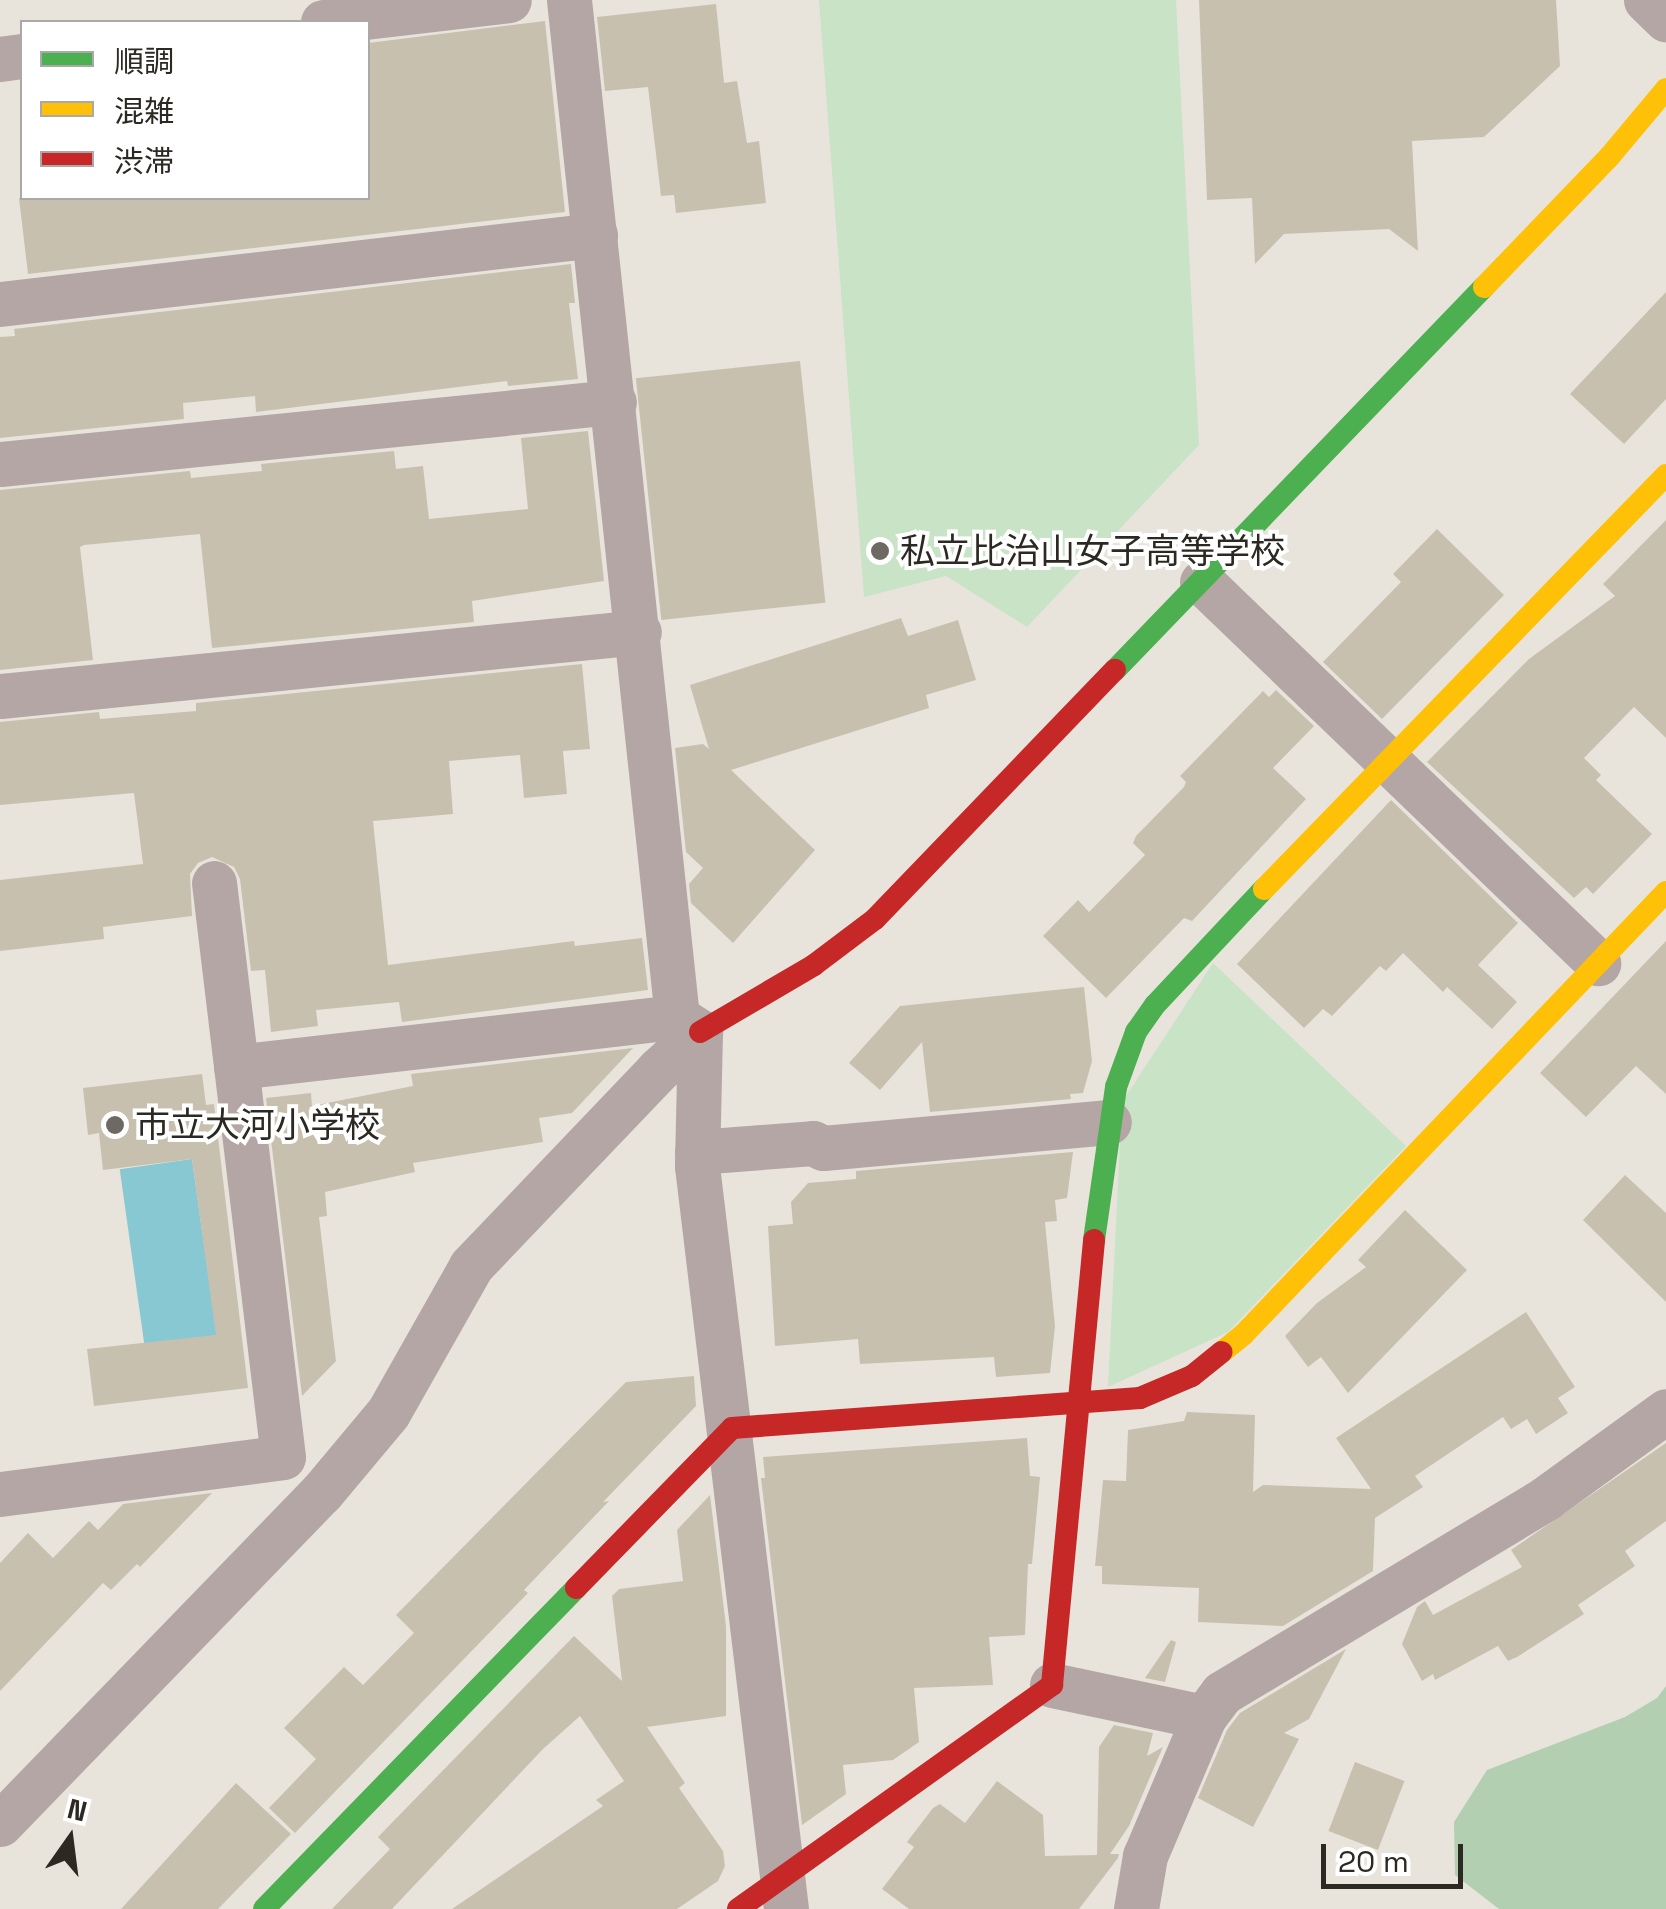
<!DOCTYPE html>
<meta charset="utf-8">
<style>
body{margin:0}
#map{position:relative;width:1666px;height:1909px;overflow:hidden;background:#e8e4db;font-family:"Space Grotesk","Noto Sans JP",sans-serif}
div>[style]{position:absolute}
.green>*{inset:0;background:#c9e3c7}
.forest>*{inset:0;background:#b2d0b1}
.water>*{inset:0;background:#88c8d2;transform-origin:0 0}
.building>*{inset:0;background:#c8c0af;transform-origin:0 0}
.street>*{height:45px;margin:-22.5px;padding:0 22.5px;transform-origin:22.5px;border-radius:22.5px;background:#b4a6a4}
.fast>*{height:22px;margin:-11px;padding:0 11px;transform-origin:11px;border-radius:11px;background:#4caf50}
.slow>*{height:22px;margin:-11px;padding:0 11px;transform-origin:11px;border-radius:11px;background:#ffc107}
.jam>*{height:22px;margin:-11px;padding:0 11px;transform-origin:11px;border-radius:11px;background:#c62828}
.dots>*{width:28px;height:28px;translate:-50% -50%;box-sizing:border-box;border:5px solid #fff;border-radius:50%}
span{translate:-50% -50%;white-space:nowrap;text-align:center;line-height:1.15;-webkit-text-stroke:8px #fff;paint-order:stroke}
.poi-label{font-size:35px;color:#2c2922}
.left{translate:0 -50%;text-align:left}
.legend{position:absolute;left:20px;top:20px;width:350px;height:180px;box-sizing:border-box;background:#fff;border:2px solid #aba9a7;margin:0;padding:12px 18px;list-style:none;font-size:30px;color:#2c2922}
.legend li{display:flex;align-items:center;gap:20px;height:50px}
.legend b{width:50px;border:2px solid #aba9a7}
.north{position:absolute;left:20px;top:1789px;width:100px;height:100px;-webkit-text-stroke:8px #fff;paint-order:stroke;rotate:14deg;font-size:28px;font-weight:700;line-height:40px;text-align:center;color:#2c2922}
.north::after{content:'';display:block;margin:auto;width:35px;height:45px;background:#2c2922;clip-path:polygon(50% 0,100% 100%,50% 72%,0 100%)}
.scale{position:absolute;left:1321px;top:1844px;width:142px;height:45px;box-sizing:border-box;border:5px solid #2c2922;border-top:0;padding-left:12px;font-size:30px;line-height:35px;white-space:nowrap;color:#2c2922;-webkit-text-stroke:8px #fff;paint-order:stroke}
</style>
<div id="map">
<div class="green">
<div style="clip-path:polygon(819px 0,1176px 0,1199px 445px,1027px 627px,946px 576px,864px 597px)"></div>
<div style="clip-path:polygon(1213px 963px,1406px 1146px,1228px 1332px,1108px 1387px,1122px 1102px)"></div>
</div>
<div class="forest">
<div style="clip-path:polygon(1666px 1686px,1666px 1909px,1499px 1909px,1455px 1875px,1454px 1822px,1487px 1770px,1625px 1717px,1657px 1698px)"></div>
</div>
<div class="water">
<div style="left:192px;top:1159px;width:178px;height:73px;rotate:82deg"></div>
</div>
<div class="building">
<div style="clip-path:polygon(1199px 0,1556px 0,1560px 66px,1484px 137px,1412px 141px,1418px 251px,1389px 229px,1284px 234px,1255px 264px,1252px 198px,1207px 200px)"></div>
<div style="clip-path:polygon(716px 4px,724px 83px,737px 81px,747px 143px,759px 141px,766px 203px,676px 213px,674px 195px,661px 196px,648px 87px,605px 91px,597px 17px)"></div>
<div style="clip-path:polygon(545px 21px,565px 212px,28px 274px,19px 198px,368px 198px,368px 43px)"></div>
<div style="clip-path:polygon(571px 264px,575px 303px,569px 303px,578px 379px,508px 386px,507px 381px,256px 412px,255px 396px,183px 403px,184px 419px,0 438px,0 337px,15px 336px,14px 329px)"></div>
<div style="clip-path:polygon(1666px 292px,1666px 399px,1624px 444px,1570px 394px)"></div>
<div style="left:800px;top:361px;width:243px;height:165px;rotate:84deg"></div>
<div style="clip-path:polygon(588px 431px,604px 581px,472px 601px,474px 622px,212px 648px,200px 534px,84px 545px,80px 547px,93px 660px,0 670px,0 490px,190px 471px,191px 478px,262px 471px,261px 464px,394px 451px,396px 469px,423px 466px,429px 519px,528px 509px,521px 438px)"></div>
<div style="clip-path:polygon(1666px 520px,1666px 738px,1634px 707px,1584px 758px,1601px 775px,1596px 780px,1652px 834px,1593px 894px,1586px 887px,1574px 898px,1427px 762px,1529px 659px,1615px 596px,1603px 584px)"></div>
<div style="clip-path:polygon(1437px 529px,1504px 595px,1382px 719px,1323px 662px,1401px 582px,1393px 574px)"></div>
<div style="clip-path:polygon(901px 618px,908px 636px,958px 620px,976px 680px,926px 695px,929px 708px,731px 770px,815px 850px,733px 943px,691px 903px,689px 884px,703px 868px,686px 852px,675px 748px,703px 744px,709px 749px,690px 685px)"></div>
<div style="clip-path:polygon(582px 664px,590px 749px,563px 751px,567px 794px,524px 798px,520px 755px,449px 761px,453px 814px,373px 821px,388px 965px,574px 941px,575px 946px,642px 938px,648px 990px,402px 1022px,399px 1002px,316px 1010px,318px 1026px,271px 1032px,265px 970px,251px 971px,240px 879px,234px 867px,212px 857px,198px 863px,190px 874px,192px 916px,103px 927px,104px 939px,0 951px,0 880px,143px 864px,134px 793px,0 805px,0 722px,99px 712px,100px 719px,196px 711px,196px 703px)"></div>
<div style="clip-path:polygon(1276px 690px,1314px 726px,1273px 768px,1306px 799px,1192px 921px,1184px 918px,1106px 998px,1043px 936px,1078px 900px,1089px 912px,1145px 855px,1133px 843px,1136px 836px,1184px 787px,1186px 782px,1180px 776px,1263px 691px,1269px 697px)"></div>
<div style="clip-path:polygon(1391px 800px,1518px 923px,1478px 965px,1517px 1002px,1492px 1029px,1447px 987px,1443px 992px,1403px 953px,1386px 971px,1380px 966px,1332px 1016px,1323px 1009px,1304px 1028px,1237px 964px)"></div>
<div style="clip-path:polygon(1666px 941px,1666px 1094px,1636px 1066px,1586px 1117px,1540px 1073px)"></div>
<div style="clip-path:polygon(1084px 987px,1092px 1061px,1083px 1093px,1070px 1094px,1071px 1099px,930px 1112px,922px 1042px,880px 1090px,849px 1063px,900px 1006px)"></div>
<div style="clip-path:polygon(633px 1048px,572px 1113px,539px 1118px,543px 1142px,413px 1163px,415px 1172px,325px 1192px,327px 1216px,319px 1217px,336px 1361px,302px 1396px,266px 1098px,311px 1093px,312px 1106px,413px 1086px,411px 1074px)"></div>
<div style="clip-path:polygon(202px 1074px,206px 1105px,214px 1104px,248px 1388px,94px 1406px,87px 1349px,216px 1335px,192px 1159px,103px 1170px,99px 1133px,88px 1135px,83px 1088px)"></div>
<div style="clip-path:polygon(1073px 1152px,1067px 1198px,1055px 1200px,1057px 1221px,1045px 1222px,1055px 1326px,1050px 1373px,996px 1377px,994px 1357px,860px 1364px,858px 1339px,775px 1346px,768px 1226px,793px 1224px,791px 1202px,808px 1183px,856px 1179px,856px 1171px)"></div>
<div style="clip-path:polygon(1625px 1175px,1666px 1213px,1666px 1302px,1583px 1220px)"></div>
<div style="clip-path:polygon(1405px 1210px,1467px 1270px,1348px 1393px,1321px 1357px,1308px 1367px,1285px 1336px,1317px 1303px,1366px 1267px,1358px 1260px)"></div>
<div style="clip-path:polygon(1526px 1312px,1575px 1387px,1558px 1398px,1568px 1413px,1536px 1434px,1527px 1419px,1511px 1429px,1503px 1417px,1415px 1476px,1423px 1487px,1375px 1518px,1373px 1571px,1283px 1626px,1198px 1622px,1199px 1588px,1102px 1584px,1102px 1566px,1095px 1566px,1103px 1480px,1126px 1481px,1128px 1430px,1184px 1421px,1187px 1412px,1255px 1415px,1253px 1492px,1263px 1485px,1371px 1489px,1336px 1438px)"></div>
<div style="clip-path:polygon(694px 1376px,696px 1406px,603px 1502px,609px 1501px,524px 1590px,528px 1593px,295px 1833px,269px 1808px,316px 1759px,284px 1728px,344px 1667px,363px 1685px,414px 1633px,396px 1615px,626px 1382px)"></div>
<div style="clip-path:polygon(1027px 1438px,1030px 1476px,1040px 1477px,1032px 1564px,1028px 1564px,1025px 1635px,989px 1637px,993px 1685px,914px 1688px,919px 1742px,893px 1760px,843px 1765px,846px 1794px,802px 1825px,761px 1478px,765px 1478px,763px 1457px)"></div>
<div style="clip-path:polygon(1666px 1443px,1666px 1521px,1625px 1551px,1635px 1566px,1578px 1605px,1584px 1614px,1517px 1657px,1508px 1661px,1498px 1646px,1435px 1680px,1433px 1674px,1422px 1681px,1402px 1644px,1417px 1607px,1425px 1601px,1433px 1615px,1522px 1567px,1511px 1550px)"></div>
<div style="clip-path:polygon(212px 1493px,140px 1567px,137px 1564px,111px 1590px,103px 1583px,0 1691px,0 1563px,28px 1533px,53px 1558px,89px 1521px,98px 1530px,123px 1504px)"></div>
<div style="clip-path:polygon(710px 1495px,726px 1626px,726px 1716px,647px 1727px,685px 1783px,679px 1788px,723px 1851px,725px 1866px,718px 1881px,677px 1909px,452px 1909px,603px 1806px,596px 1800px,624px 1781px,580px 1716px,543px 1749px,392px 1909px,332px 1909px,390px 1849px,378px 1837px,574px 1636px,622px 1681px,612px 1596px,619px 1589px,683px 1581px,677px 1530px)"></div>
<div style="clip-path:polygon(1171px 1640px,1176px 1642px,1165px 1682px,1145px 1678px)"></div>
<div style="clip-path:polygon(1346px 1649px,1309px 1719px,1284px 1733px,1299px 1739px,1253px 1827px,1198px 1798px,1227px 1730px,1240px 1713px)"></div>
<div style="clip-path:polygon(1114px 1725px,1153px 1733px,1147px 1756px,1163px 1747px,1129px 1826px,1110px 1854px,1119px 1854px,1118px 1858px,1079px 1909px,909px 1909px,882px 1889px,914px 1847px,907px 1842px,933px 1808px,940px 1804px,965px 1823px,997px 1781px,1043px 1815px,1045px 1856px,1097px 1855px,1099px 1747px)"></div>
<div style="left:1355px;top:1762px;width:53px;height:74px;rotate:21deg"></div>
<div style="clip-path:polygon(236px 1783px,291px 1834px,218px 1909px,121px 1909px)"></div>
</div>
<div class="street">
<div style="left:569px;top:0;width:1023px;rotate:83.94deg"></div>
<div style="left:677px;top:1017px;width:27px;rotate:33deg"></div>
<div style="left:1646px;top:0;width:28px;rotate:44deg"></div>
<div style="left:323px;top:22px;width:187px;rotate:-6.7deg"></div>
<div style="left:0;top:59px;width:22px;rotate:-8deg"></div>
<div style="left:0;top:304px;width:599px;rotate:-6.61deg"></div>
<div style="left:0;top:464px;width:617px;rotate:-5.77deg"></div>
<div style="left:1202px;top:582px;width:550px;rotate:43.89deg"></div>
<div style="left:0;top:696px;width:642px;rotate:-5.72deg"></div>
<div style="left:700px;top:1032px;width:134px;rotate:91.3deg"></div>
<div style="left:697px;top:1166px;width:748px;rotate:83.17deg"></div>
<div style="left:236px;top:1067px;width:444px;rotate:-6.5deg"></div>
<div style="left:697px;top:1152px;width:116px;rotate:-4.4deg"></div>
<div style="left:813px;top:1143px;width:11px;rotate:27deg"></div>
<div style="left:823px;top:1148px;width:287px;rotate:-5.2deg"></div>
<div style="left:0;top:1494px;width:285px;rotate:-7.4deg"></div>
<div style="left:283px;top:1457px;width:578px;rotate:-96.85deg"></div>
<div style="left:1052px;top:1685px;width:155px;rotate:11.9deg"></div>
<div style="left:1204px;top:1717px;width:30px;rotate:-53deg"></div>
<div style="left:1222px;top:1693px;width:378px;rotate:-31deg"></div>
<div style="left:1546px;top:1498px;width:148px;rotate:-35.9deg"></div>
<div style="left:0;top:1824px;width:461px;rotate:-45.9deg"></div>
<div style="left:321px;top:1493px;width:104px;rotate:-50.1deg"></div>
<div style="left:388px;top:1413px;width:169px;rotate:-60.5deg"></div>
<div style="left:471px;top:1266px;width:271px;rotate:-46.3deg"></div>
<div style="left:658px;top:1070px;width:57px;rotate:-42.1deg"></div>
<div style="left:1136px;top:1909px;width:54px;rotate:-80.4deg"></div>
<div style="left:1145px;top:1856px;width:151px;rotate:-67deg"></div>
</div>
<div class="fast">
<div style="left:1115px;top:670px;width:532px;rotate:-46.07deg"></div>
<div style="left:1094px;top:1240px;width:155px;rotate:-81.8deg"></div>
<div style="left:1116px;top:1087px;width:59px;rotate:-70deg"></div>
<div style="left:1136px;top:1032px;width:33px;rotate:-55deg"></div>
<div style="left:1155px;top:1005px;width:159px;rotate:-46.8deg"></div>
<div style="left:264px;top:1909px;width:448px;rotate:-45.8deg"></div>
</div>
<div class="slow">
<div style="left:1484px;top:287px;width:182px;rotate:-46.1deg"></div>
<div style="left:1610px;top:156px;width:87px;rotate:-50.1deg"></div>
<div style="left:1264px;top:889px;width:577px;rotate:-45.84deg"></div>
<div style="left:1222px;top:1352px;width:28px;rotate:-39deg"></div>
<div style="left:1244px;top:1334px;width:611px;rotate:-46.33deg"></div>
</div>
<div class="jam">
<div style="left:700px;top:1032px;width:132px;rotate:-30.4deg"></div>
<div style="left:814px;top:965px;width:76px;rotate:-37deg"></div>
<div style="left:875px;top:919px;width:346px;rotate:-46.1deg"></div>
<div style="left:576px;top:1588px;width:223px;rotate:-45.7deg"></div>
<div style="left:732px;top:1428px;width:409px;rotate:-4.2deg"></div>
<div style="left:1140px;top:1398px;width:56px;rotate:-22.9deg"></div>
<div style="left:1192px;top:1376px;width:38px;rotate:-39deg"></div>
<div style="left:738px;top:1909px;width:386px;rotate:-35.5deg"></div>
<div style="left:1052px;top:1685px;width:447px;rotate:-84.6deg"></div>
</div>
<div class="dots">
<div style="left:880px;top:551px;background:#6e6a63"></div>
<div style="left:115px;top:1125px;background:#6e6a63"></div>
</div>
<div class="poi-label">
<span class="left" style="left:900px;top:551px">私立比治山女子高等学校</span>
<span class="left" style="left:135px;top:1125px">市立大河小学校</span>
</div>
<ul class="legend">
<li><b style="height:12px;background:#4caf50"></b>順調</li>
<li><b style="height:12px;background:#ffc107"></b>混雑</li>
<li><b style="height:12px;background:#c62828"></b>渋滞</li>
</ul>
<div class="north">N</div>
<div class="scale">20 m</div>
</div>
